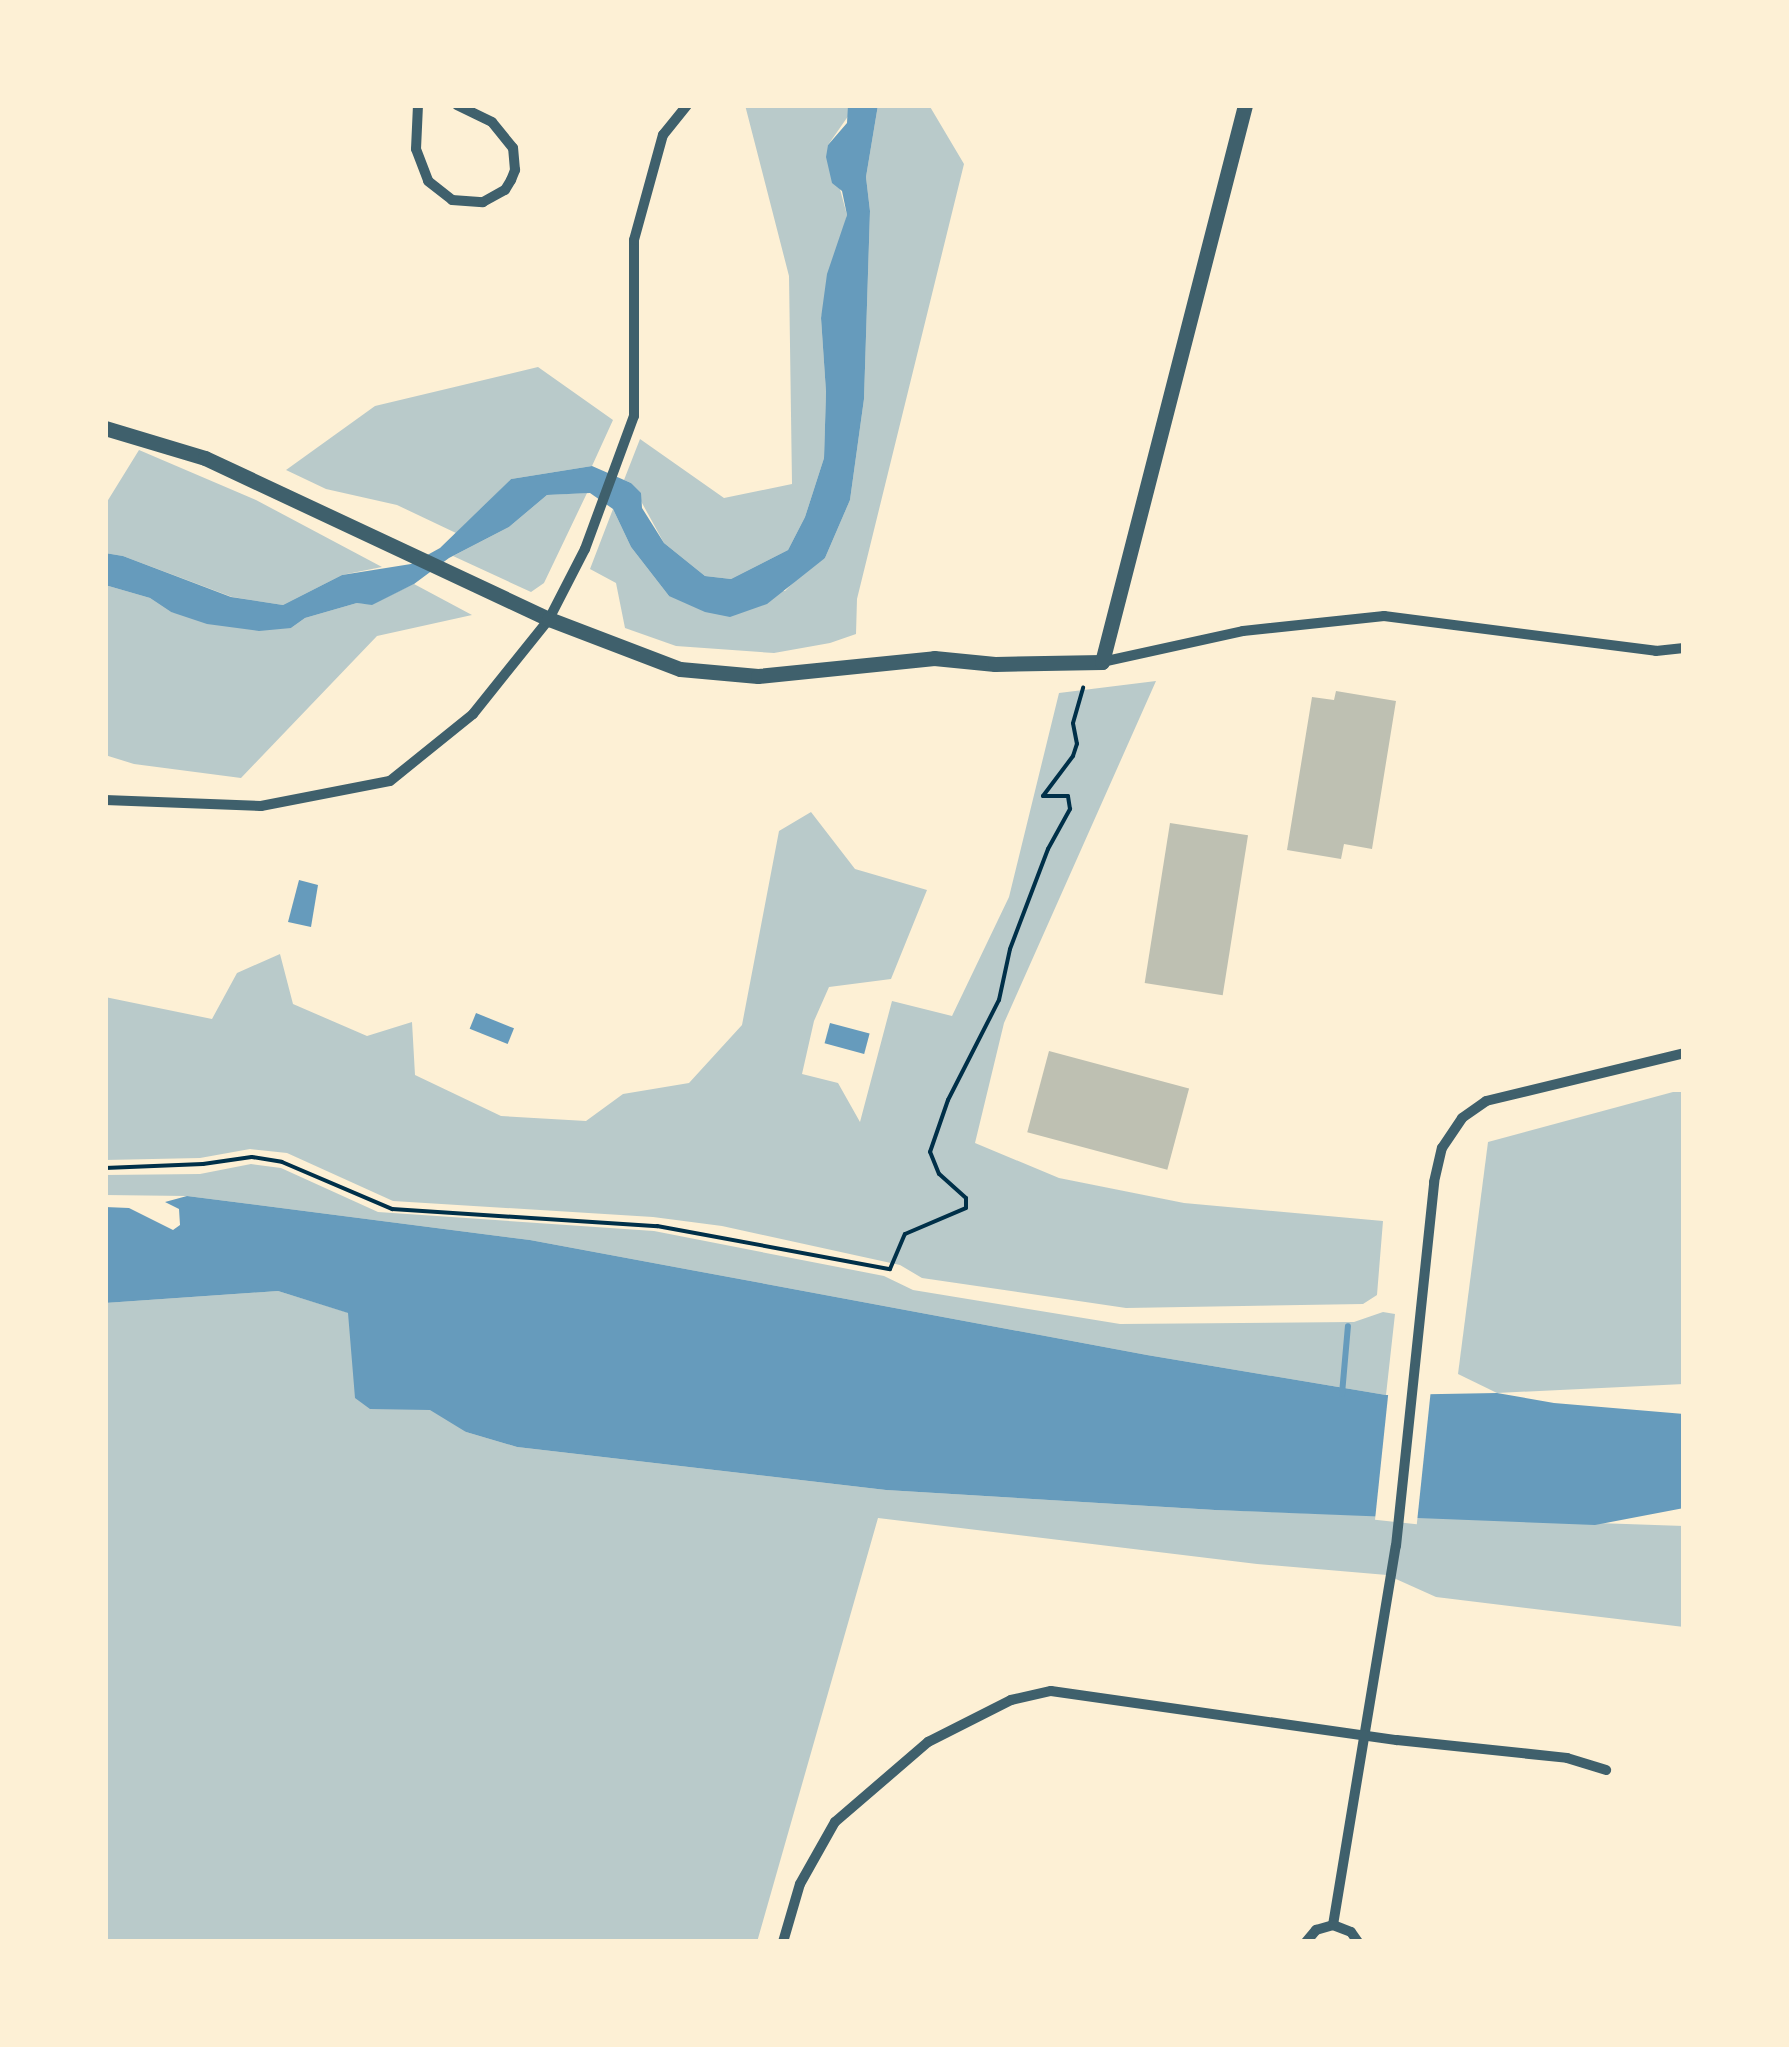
<!DOCTYPE html>
<style>
body{margin:0}
#map{position:relative;width:1789px;height:2047px;overflow:hidden;background:#fdf0d5;font-family:Commissioner,sans-serif}
div>[style]{position:absolute}
.green>*{inset:0;background:#b9caca}
.water>*{inset:0;background:#669bbc;transform-origin:0 0}
.pier>*{inset:0;background:#fdf0d5;transform-origin:0 0}
.stream>*{height:6px;margin:-3px;padding:0 3px;transform-origin:3px;border-radius:3px;background:#669bbc}
.building>*{inset:0;background:#bec0b2;transform-origin:0 0}
.path>*{height:4px;margin:-2px;padding:0 2px;transform-origin:2px;border-radius:2px;background:#003049}
.minor>*{height:10px;margin:-5px;padding:0 5px;transform-origin:5px;border-radius:5px;background:#3f606c}
.tertiary>*{height:15px;margin:-7.5px;padding:0 7.5px;transform-origin:7.5px;border-radius:7.5px;background:#3f606c}
span{translate:-50% -50%;white-space:nowrap;text-align:center;line-height:1.15;-webkit-text-stroke:8px #fdf0d5;paint-order:stroke}
.frame{position:absolute;inset:0;border:108px solid #fdf0d5;pointer-events:none}
</style>
<div id="map">
<div class="green">
<div style="clip-path:polygon(745px 105px,848px 105px,851px 112px,828px 145px,847px 215px,821px 318px,826px 392px,824px 458px,805px 517px,788px 550px,731px 579px,705px 576px,664px 543px,631px 483px,624px 480px,640px 439px,724px 498px,792px 484px,789px 276px)"></div>
<div style="clip-path:polygon(878px 105px,929px 105px,964px 164px,857px 599px,856px 634px,830px 643px,774px 653px,676px 646px,625px 628px,616px 583px,590px 569px,613px 509px,631px 547px,669px 596px,785px 591px,807px 568px,825px 558px,850px 500px,864px 399px,870px 211px,866px 177px)"></div>
<div style="clip-path:polygon(538px 367px,613px 420px,592px 466px,511px 479px,456px 533px,397px 505px,326px 489px,286px 470px,375px 406px)"></div>
<div style="clip-path:polygon(139px 450px,256px 500px,382px 567px,342px 575px,283px 605px,232px 597px,123px 556px,105px 553px,105px 505px)"></div>
<div style="clip-path:polygon(587px 493px,544px 583px,531px 592px,453px 556px,509px 527px,547px 495px)"></div>
<div style="clip-path:polygon(414px 584px,472px 615px,377px 636px,241px 778px,134px 764px,105px 755px,105px 585px,150px 598px,171px 612px,291px 628px,305px 618px,357px 603px,372px 604px)"></div>
<div style="clip-path:polygon(1156px 681px,1004px 1023px,975px 1143px,1059px 1178px,1184px 1203px,1383px 1221px,1377px 1295px,1363px 1304px,1126px 1308px,922px 1278px,900px 1265px,722px 1226px,653px 1217px,393px 1201px,287px 1153px,250px 1149px,200px 1158px,105px 1160px,105px 997px,212px 1019px,237px 973px,280px 954px,293px 1004px,367px 1036px,412px 1022px,415px 1075px,501px 1116px,586px 1121px,623px 1094px,689px 1083px,742px 1025px,779px 831px,811px 812px,855px 869px,927px 890px,891px 979px,829px 987px,814px 1021px,802px 1074px,838px 1083px,860px 1122px,892px 1001px,952px 1016px,1009px 897px,1059px 693px)"></div>
<div style="clip-path:polygon(1673px 1092px,1684px 1092px,1684px 1384px,1497px 1393px,1458px 1374px,1488px 1142px)"></div>
<div style="clip-path:polygon(251px 1164px,281px 1168px,378px 1212px,654px 1231px,884px 1276px,913px 1290px,1120px 1324px,1354px 1322px,1383px 1312px,1395px 1314px,1386px 1395px,1147px 1355px,530px 1240px,187px 1196px,105px 1195px,105px 1175px,200px 1174px)"></div>
<div style="clip-path:polygon(278px 1291px,349px 1313px,466px 1432px,517px 1447px,886px 1490px,1215px 1510px,1684px 1526px,1684px 1627px,1436px 1597px,1387px 1575px,1257px 1564px,878px 1518px,757px 1942px,105px 1942px,105px 1303px)"></div>
</div>
<div class="water">
<div style="clip-path:polygon(848px 105px,878px 105px,866px 177px,870px 211px,864px 399px,850px 500px,825px 558px,767px 604px,730px 617px,705px 612px,669px 596px,631px 547px,613px 509px,590px 493px,547px 495px,509px 527px,449px 558px,414px 584px,372px 605px,357px 603px,305px 618px,291px 628px,259px 631px,207px 624px,171px 612px,150px 598px,105px 585px,105px 553px,123px 556px,231px 597px,283px 605px,342px 575px,411px 564px,440px 548px,511px 479px,592px 466px,631px 483px,641px 493px,642px 508px,664px 543px,705px 576px,731px 579px,788px 550px,805px 517px,824px 458px,826px 392px,821px 318px,827px 274px,847px 215px,842px 191px,832px 183px,826px 157px,828px 145px,847px 123px)"></div>
<div style="clip-path:polygon(299px 880px,318px 885px,311px 927px,288px 922px)"></div>
<div style="left:476px;top:1013px;width:41px;height:17px;rotate:22deg"></div>
<div style="left:830px;top:1023px;width:41px;height:21px;rotate:15deg"></div>
<div style="clip-path:polygon(187px 1196px,530px 1240px,1147px 1355px,1386px 1395px,1497px 1393px,1554px 1403px,1684px 1414px,1684px 1508px,1595px 1525px,1215px 1510px,886px 1490px,517px 1447px,466px 1432px,430px 1410px,370px 1409px,355px 1398px,348px 1313px,278px 1291px,105px 1303px,105px 1207px,129px 1208px,173px 1230px,180px 1225px,179px 1209px,165px 1202px)"></div>
</div>
<div class="pier">
<div style="left:1431px;top:1389px;width:136px;height:42px;rotate:96deg"></div>
</div>
<div class="stream">
<div style="left:1342px;top:1394px;width:68px;rotate:-85deg"></div>
</div>
<div class="building">
<div style="clip-path:polygon(1336px 691px,1396px 701px,1372px 849px,1344px 844px,1341px 859px,1287px 850px,1312px 697px,1334px 700px)"></div>
<div style="left:1170px;top:823px;width:79px;height:162px;rotate:9deg"></div>
<div style="left:1049px;top:1051px;width:145px;height:84px;rotate:15deg"></div>
</div>
<div class="path">
<div style="left:105px;top:1168px;width:98px;rotate:-2.3deg"></div>
<div style="left:203px;top:1164px;width:49px;rotate:-8.1deg"></div>
<div style="left:252px;top:1157px;width:30px;rotate:9deg"></div>
<div style="left:282px;top:1162px;width:120px;rotate:23.1deg"></div>
<div style="left:392px;top:1209px;width:266px;rotate:3.7deg"></div>
<div style="left:657px;top:1226px;width:237px;rotate:10.5deg"></div>
<div style="left:890px;top:1269px;width:38px;rotate:-67deg"></div>
<div style="left:905px;top:1234px;width:66px;rotate:-23.1deg"></div>
<div style="left:966px;top:1208px;width:10px;rotate:-90deg"></div>
<div style="left:966px;top:1198px;width:36px;rotate:-138deg"></div>
<div style="left:939px;top:1174px;width:24px;rotate:-112deg"></div>
<div style="left:930px;top:1152px;width:55px;rotate:-70.9deg"></div>
<div style="left:948px;top:1100px;width:112px;rotate:-63deg"></div>
<div style="left:999px;top:1000px;width:52px;rotate:-77.8deg"></div>
<div style="left:1010px;top:949px;width:107px;rotate:-69.2deg"></div>
<div style="left:1048px;top:849px;width:46px;rotate:-61.2deg"></div>
<div style="left:1070px;top:809px;width:13px;rotate:-99deg"></div>
<div style="left:1068px;top:796px;width:25px;rotate:180deg"></div>
<div style="left:1043px;top:796px;width:50px;rotate:-53.1deg"></div>
<div style="left:1073px;top:756px;width:13px;rotate:-72deg"></div>
<div style="left:1077px;top:744px;width:21px;rotate:-101deg"></div>
<div style="left:1073px;top:723px;width:37px;rotate:-74deg"></div>
</div>
<div class="minor">
<div style="left:418px;top:105px;width:44px;rotate:92.6deg"></div>
<div style="left:416px;top:149px;width:34px;rotate:69deg"></div>
<div style="left:428px;top:181px;width:31px;rotate:38deg"></div>
<div style="left:452px;top:200px;width:31px;rotate:4deg"></div>
<div style="left:483px;top:202px;width:25px;rotate:-29deg"></div>
<div style="left:505px;top:190px;width:12px;rotate:-59deg"></div>
<div style="left:511px;top:180px;width:11px;rotate:-68deg"></div>
<div style="left:515px;top:170px;width:22px;rotate:-95deg"></div>
<div style="left:513px;top:148px;width:33px;rotate:-129deg"></div>
<div style="left:492px;top:122px;width:39px;rotate:-154deg"></div>
<div style="left:1102px;top:662px;width:144px;rotate:-12.4deg"></div>
<div style="left:1243px;top:631px;width:142px;rotate:-6.1deg"></div>
<div style="left:1384px;top:616px;width:274px;rotate:7.3deg"></div>
<div style="left:1656px;top:651px;width:28px;rotate:-6deg"></div>
<div style="left:105px;top:800px;width:156px;rotate:2.2deg"></div>
<div style="left:261px;top:806px;width:131px;rotate:-11deg"></div>
<div style="left:390px;top:781px;width:107px;rotate:-38.9deg"></div>
<div style="left:473px;top:714px;width:122px;rotate:-51.3deg"></div>
<div style="left:549px;top:619px;width:79px;rotate:-62.8deg"></div>
<div style="left:585px;top:549px;width:142px;rotate:-69.8deg"></div>
<div style="left:634px;top:416px;width:176px;rotate:-90deg"></div>
<div style="left:634px;top:240px;width:109px;rotate:-74.6deg"></div>
<div style="left:663px;top:135px;width:38px;rotate:-51deg"></div>
<div style="left:1333px;top:1925px;width:384px;rotate:-80.6deg"></div>
<div style="left:1396px;top:1546px;width:366px;rotate:-84deg"></div>
<div style="left:1434px;top:1182px;width:35px;rotate:-77deg"></div>
<div style="left:1442px;top:1148px;width:36px;rotate:-56deg"></div>
<div style="left:1462px;top:1118px;width:29px;rotate:-35deg"></div>
<div style="left:1486px;top:1101px;width:204px;rotate:-13.6deg"></div>
<div style="left:783px;top:1942px;width:60px;rotate:-73.7deg"></div>
<div style="left:800px;top:1884px;width:71px;rotate:-60.6deg"></div>
<div style="left:835px;top:1822px;width:123px;rotate:-40.7deg"></div>
<div style="left:928px;top:1742px;width:93px;rotate:-26.8deg"></div>
<div style="left:1011px;top:1700px;width:41px;rotate:-12.7deg"></div>
<div style="left:1051px;top:1691px;width:349px;rotate:8.1deg"></div>
<div style="left:1397px;top:1740px;width:171px;rotate:6deg"></div>
<div style="left:1567px;top:1758px;width:41px;rotate:17.1deg"></div>
<div style="left:1306px;top:1942px;width:16px;rotate:-50deg"></div>
<div style="left:1316px;top:1930px;width:18px;rotate:-16deg"></div>
<div style="left:1333px;top:1925px;width:19px;rotate:21deg"></div>
<div style="left:1351px;top:1932px;width:12px;rotate:55deg"></div>
</div>
<div class="tertiary">
<div style="left:105px;top:428px;width:104px;rotate:16.7deg"></div>
<div style="left:205px;top:458px;width:380px;rotate:25.1deg"></div>
<div style="left:549px;top:619px;width:140px;rotate:20.9deg"></div>
<div style="left:680px;top:669px;width:78px;rotate:5.1deg"></div>
<div style="left:758px;top:676px;width:177px;rotate:-5.8deg"></div>
<div style="left:934px;top:658px;width:61px;rotate:5.6deg"></div>
<div style="left:995px;top:664px;width:107px;rotate:-1.1deg"></div>
<div style="left:1102px;top:662px;width:575px;rotate:-75.6deg"></div>
</div>
<div class="frame"></div>
</div>
